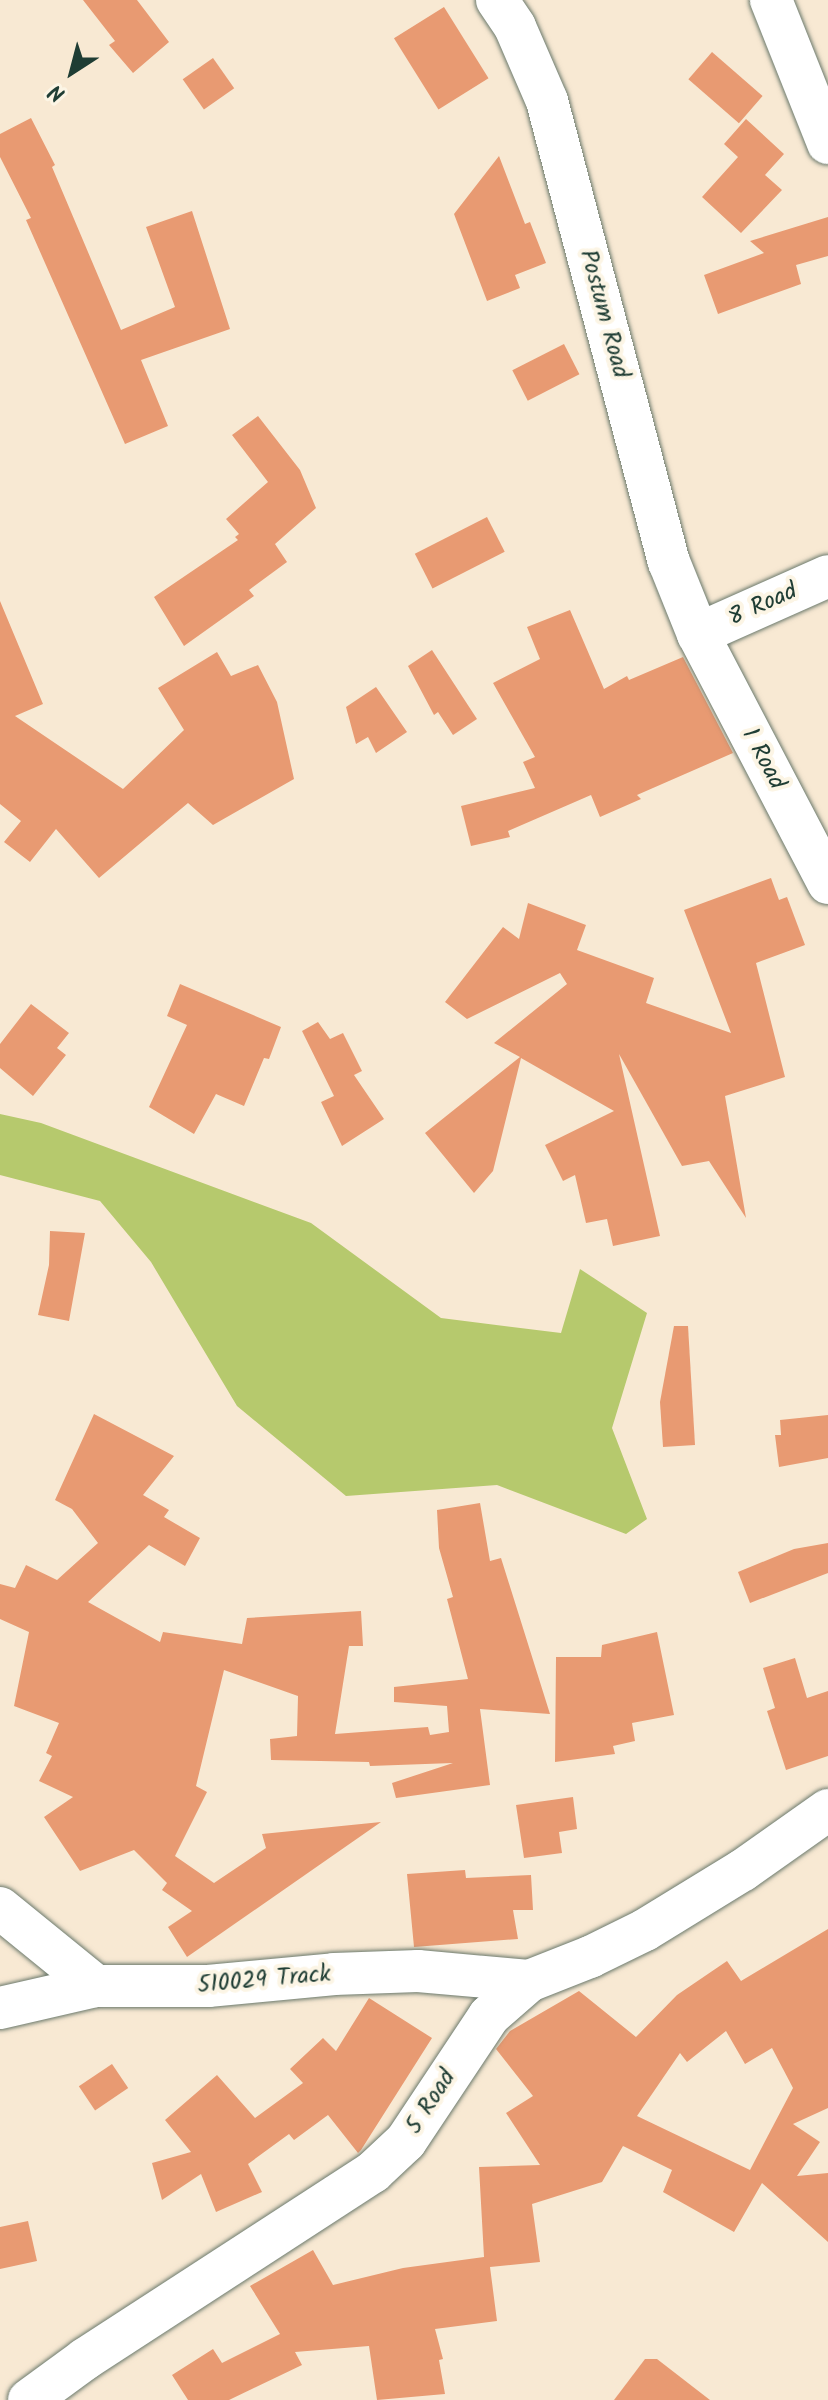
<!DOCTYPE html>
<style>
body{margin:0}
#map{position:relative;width:828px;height:2400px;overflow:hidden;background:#f8e9d3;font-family:Kalam,sans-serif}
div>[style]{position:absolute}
.green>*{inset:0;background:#b6c96d}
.building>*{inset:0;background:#e89a72;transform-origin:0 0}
.roads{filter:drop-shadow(0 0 2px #6b796c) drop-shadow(0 0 2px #6b796c)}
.street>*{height:42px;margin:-21px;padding:0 21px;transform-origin:21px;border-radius:21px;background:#fff}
span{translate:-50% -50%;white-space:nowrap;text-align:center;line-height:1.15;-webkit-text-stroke:8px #fcf5e5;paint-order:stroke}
.street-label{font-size:24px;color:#1f3d34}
.north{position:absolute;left:32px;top:32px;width:80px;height:80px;-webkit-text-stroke:6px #fcf5e5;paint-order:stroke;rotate:216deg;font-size:22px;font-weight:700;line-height:32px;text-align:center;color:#1f3d34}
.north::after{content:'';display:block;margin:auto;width:28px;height:36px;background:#1f3d34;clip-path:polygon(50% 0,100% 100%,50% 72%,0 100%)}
</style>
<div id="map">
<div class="green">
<div style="clip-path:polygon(0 1114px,41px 1123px,311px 1223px,441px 1318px,561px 1333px,580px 1269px,647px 1313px,612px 1428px,647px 1519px,626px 1534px,497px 1485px,346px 1496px,237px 1406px,151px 1262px,100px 1201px,0 1175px)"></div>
</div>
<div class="building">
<div style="clip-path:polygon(83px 0,137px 0,169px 42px,133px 73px,109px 45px,115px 41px)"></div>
<div style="left:444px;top:7px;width:84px;height:59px;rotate:58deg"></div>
<div style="left:712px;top:52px;width:67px;height:36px;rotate:41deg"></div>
<div style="left:213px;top:58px;width:37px;height:37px;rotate:55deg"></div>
<div style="clip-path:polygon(31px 118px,55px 165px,52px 167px,121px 330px,175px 307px,146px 227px,192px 211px,230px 329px,141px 360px,168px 426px,125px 444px,26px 220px,31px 218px,0 157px,0 134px)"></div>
<div style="clip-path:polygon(746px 119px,784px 154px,765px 175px,782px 190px,741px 233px,702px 197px,738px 157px,724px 144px)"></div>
<div style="clip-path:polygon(499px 156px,525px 224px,530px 222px,546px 263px,515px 275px,520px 288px,487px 301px,454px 214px)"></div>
<div style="clip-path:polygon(828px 217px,828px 256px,796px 265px,801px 284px,718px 314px,704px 275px,764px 253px,750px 241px)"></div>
<div style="left:564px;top:344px;width:34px;height:58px;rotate:63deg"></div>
<div style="clip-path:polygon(258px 416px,300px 470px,316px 508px,275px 544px,287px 562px,249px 590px,254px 596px,184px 646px,154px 597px,238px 540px,235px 537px,239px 534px,226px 519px,268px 482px,232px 435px)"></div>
<div style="left:487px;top:517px;width:39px;height:81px;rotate:63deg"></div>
<div style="clip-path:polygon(0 601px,43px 704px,15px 716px,123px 789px,184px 730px,158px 688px,217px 652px,231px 676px,258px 665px,277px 702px,294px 779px,213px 825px,188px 803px,99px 878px,56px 829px,30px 862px,4px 842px,21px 821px,0 804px)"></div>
<div style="clip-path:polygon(570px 610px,604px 689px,627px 676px,629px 680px,683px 657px,733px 753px,637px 795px,641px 799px,600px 817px,591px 795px,508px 831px,510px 837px,471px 846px,461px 806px,535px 788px,523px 762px,535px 757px,493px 683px,540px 659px,527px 627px)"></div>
<div style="clip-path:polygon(432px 650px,477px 719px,453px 735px,438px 712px,434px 715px,408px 666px)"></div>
<div style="clip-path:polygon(376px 687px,407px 732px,376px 753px,368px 737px,356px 744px,346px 707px)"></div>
<div style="clip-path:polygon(771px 878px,779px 900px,787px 897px,805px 945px,756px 963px,785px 1077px,725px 1096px,746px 1218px,709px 1161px,682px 1166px,619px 1054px,660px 1236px,613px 1246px,607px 1219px,586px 1223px,575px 1175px,563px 1181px,545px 1145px,614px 1111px,521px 1058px,493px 1171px,474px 1193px,425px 1133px,520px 1057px,494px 1043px,567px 984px,560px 973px,467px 1019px,445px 1002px,503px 927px,519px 939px,528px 903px,586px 925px,577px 950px,654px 978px,646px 1003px,731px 1033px,684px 910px)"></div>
<div style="clip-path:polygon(180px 984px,281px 1027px,269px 1059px,264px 1058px,244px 1106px,216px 1094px,194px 1134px,149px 1107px,187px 1025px,167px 1016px)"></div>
<div style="clip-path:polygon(31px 1004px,69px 1033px,57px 1048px,66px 1055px,33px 1096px,0 1068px,0 1044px)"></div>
<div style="clip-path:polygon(318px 1022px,330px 1039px,343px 1033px,362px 1071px,354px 1075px,384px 1119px,342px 1146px,321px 1102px,334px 1096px,302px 1031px)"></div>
<div style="clip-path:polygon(50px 1231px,85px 1233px,69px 1321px,38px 1315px,49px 1265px)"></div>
<div style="clip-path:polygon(674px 1326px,688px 1326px,695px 1445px,663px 1447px,660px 1402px)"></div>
<div style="clip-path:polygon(94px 1414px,174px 1456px,143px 1495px,169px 1510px,164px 1517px,200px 1538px,185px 1566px,149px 1545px,88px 1602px,160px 1642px,163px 1632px,242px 1644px,247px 1618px,361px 1611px,363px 1646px,349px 1646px,335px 1734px,428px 1727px,430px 1735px,449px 1732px,447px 1706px,394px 1702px,394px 1687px,468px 1679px,447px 1599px,453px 1597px,439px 1548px,437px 1510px,480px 1503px,490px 1561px,501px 1558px,550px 1714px,480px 1709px,490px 1785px,396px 1798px,392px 1783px,453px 1763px,370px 1766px,369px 1762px,271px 1760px,270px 1739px,297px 1736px,298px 1696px,224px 1670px,196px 1786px,207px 1792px,175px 1856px,214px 1883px,266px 1848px,262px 1834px,381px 1822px,187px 1957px,168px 1927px,192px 1911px,162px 1890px,167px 1883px,134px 1850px,80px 1871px,44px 1817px,73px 1797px,39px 1781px,52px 1756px,46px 1753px,59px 1723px,14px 1706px,29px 1632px,0 1619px,0 1584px,15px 1588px,26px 1565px,57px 1580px,98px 1543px,72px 1509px,55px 1500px)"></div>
<div style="clip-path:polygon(828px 1415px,828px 1458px,779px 1467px,775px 1435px,781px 1435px,780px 1420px)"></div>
<div style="clip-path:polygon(828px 1543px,828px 1573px,750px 1603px,738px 1572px,794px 1549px)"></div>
<div style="clip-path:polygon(657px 1632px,674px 1715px,632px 1723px,635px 1741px,613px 1746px,615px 1754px,555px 1762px,556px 1657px,601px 1657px,602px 1645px)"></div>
<div style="clip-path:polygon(795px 1658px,807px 1698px,828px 1691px,828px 1756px,786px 1770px,767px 1711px,775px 1708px,763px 1668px)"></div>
<div style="clip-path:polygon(573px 1797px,577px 1829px,559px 1832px,562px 1853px,524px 1858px,516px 1805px)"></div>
<div style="clip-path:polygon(465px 1870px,466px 1878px,531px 1875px,533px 1910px,513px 1910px,518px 1939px,414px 1947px,407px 1874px)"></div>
<div style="clip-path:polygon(evenodd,828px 1929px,828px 2108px,793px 2124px,820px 2142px,797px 2176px,828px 2173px,828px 2242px,762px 2183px,734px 2232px,663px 2192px,672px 2170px,623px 2146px,602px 2182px,532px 2204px,540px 2262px,490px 2267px,497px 2321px,435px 2329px,443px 2359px,439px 2360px,445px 2394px,377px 2400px,369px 2346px,295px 2352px,302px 2365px,229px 2400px,188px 2400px,172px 2375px,213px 2349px,222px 2363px,280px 2334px,250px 2286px,313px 2250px,333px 2285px,403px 2268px,484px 2257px,479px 2167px,540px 2165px,506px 2113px,533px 2096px,496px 2049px,510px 2031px,579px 1991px,636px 2037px,677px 1995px,727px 1961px,741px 1981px,828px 1929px,726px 2031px,745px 2064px,772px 2048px,793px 2088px,750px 2170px,637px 2116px,680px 2053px,687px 2062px,726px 2031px)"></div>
<div style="clip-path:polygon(369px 1998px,432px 2038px,361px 2150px,358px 2153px,328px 2115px,294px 2140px,289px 2134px,248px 2164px,262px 2192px,216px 2212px,201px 2174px,162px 2200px,152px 2163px,191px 2152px,165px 2120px,217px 2075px,255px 2118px,303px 2083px,290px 2069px,323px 2038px,336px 2051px)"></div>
<div style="left:112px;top:2064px;width:29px;height:40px;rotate:56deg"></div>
<div style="clip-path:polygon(28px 2221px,37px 2261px,0 2269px,0 2227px)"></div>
<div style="clip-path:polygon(645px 2359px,657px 2359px,710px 2400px,614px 2400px)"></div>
</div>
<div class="roads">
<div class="street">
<div style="left:497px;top:0;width:32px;rotate:56deg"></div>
<div style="left:515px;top:27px;width:81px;rotate:66.6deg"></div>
<div style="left:547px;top:101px;width:477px;rotate:75.2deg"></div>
<div style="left:669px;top:562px;width:78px;rotate:68.1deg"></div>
<div style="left:698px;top:634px;width:281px;rotate:62.4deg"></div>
<div style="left:771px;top:0;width:154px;rotate:68.3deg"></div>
<div style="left:698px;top:634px;width:142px;rotate:-24deg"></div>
<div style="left:0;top:1908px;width:124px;rotate:39.1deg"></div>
<div style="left:0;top:2008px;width:98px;rotate:-12.9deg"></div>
<div style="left:96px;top:1986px;width:112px"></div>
<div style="left:208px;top:1986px;width:127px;rotate:-5.4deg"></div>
<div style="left:334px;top:1974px;width:84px;rotate:-2deg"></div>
<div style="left:418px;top:1971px;width:111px;rotate:5.1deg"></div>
<div style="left:29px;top:2400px;width:69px;rotate:-36.2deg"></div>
<div style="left:85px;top:2359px;width:343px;rotate:-33deg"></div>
<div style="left:373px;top:2172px;width:45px;rotate:-43.2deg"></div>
<div style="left:406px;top:2141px;width:150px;rotate:-56.4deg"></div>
<div style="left:489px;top:2016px;width:53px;rotate:-41.2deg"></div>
<div style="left:529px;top:1981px;width:66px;rotate:-21.5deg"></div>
<div style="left:590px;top:1957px;width:61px;rotate:-26.1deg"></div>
<div style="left:645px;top:1930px;width:115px;rotate:-31.5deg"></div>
<div style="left:743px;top:1870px;width:104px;rotate:-35.2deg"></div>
</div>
</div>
<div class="street-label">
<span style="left:604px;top:314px;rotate:75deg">Postum Road</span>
<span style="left:763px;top:605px;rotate:-24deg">8 Road</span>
<span style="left:763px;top:759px;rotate:62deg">1 Road</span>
<span style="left:264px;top:1980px;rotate:-5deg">510029 Track</span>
<span style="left:431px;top:2102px;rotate:-57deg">5 Road</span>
</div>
<div class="north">N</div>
</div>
